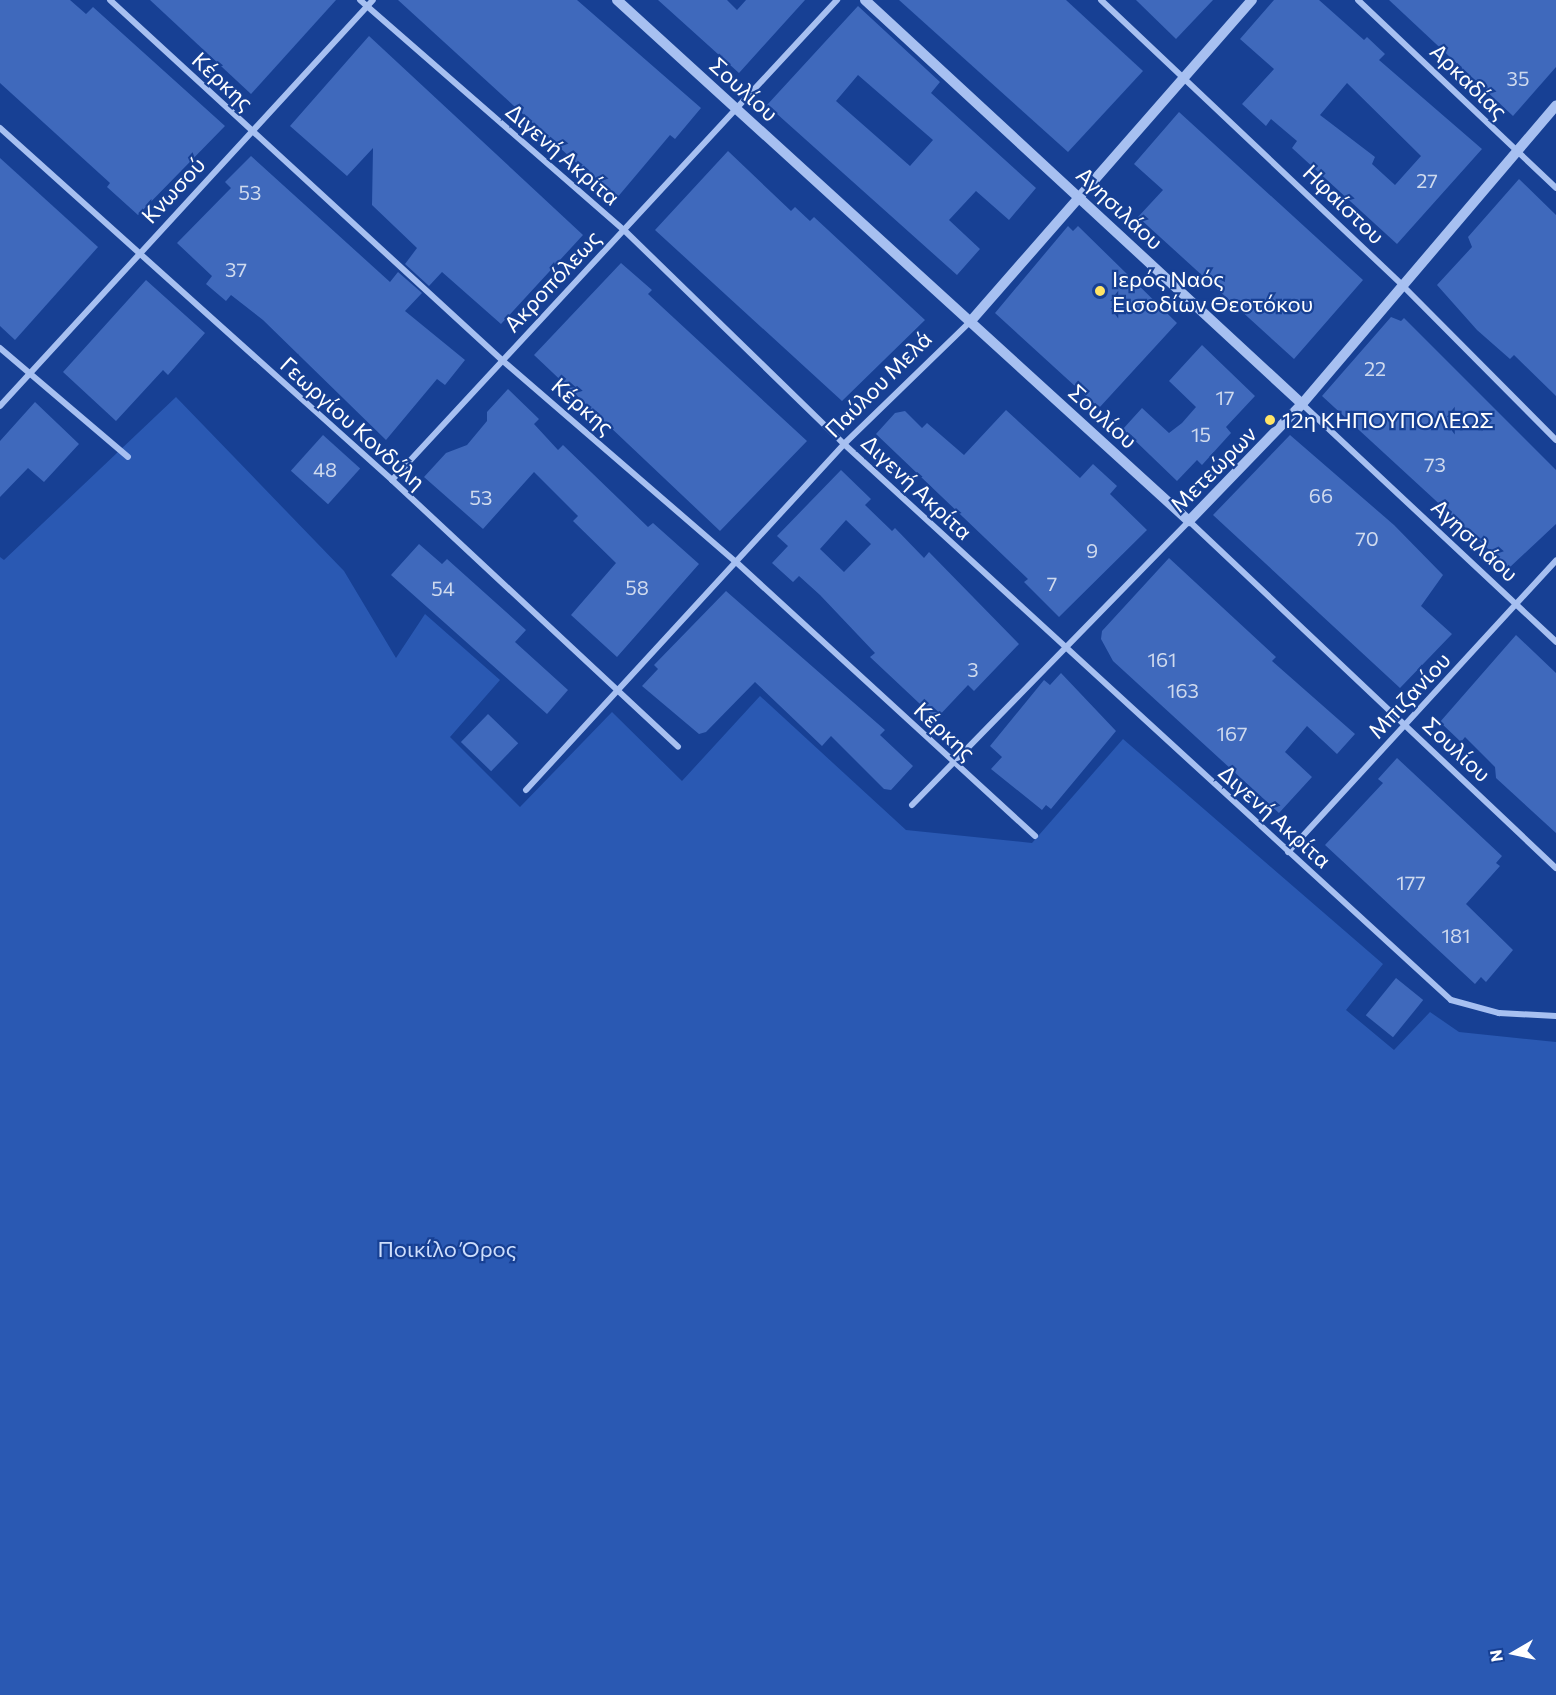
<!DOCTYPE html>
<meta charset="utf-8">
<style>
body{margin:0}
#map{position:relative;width:1556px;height:1695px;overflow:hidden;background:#174094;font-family:Commissioner,sans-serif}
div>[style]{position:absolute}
.green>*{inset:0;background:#2a59b3}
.building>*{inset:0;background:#3f69bc;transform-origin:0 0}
.minor>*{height:6px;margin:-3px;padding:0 3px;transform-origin:3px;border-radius:3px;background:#a7c0f1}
.tertiary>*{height:10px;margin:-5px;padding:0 5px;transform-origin:5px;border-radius:5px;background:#a7c0f1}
.dots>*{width:16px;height:16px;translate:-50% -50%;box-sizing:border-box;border:3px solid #174094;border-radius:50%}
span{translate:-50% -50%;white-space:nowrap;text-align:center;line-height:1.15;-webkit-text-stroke:4.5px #174094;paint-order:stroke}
.number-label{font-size:20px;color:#cfdaee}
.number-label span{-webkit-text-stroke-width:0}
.street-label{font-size:22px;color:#fff}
.poi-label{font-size:22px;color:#fff}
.left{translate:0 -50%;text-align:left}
.park-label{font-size:22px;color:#cedefc}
.north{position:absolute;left:1484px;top:1623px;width:60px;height:60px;-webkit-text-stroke:4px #174094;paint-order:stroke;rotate:261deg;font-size:16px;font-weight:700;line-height:24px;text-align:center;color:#fff}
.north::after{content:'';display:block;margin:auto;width:21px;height:27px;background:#fff;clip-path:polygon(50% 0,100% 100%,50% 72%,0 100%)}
</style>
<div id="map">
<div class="green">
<div style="clip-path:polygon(176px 397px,344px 571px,396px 658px,425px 614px,500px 680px,450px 737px,520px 807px,612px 712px,682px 781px,760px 696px,906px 830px,1032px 843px,1123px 739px,1383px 964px,1346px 1010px,1394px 1050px,1430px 1012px,1459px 1032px,1556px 1042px,1556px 1695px,0 1695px,0 557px,4px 560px)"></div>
</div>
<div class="building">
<div style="clip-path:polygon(0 0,70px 0,86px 14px,93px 7px,225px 126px,138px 215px,107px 187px,110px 183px,0 83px)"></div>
<div style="clip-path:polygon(150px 0,336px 0,251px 94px)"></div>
<div style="clip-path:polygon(398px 0,577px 0,701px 108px,675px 139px,670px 135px,616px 199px)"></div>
<div style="clip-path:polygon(658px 0,727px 0,737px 10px,746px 0,805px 0,739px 73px)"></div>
<div style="clip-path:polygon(899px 0,1066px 0,1143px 71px,1068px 152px)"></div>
<div style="clip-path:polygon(1136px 0,1213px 0,1176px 39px)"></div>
<div style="clip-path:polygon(evenodd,1274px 0,1319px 0,1364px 40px,1367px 37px,1385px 54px,1379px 60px,1482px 149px,1397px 244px,1292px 148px,1297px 141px,1271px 119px,1266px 126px,1242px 104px,1274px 69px,1240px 39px,1274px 0,1347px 83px,1421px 156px,1395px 185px,1372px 164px,1375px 157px,1320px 115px,1347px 83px)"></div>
<div style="clip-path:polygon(1389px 0,1556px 0,1556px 67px,1513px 116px)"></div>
<div style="clip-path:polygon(evenodd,858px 6px,940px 82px,931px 93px,1036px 188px,1009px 220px,976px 191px,949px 220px,980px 249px,957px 275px,767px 105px,858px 6px,858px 75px,933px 140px,910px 166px,836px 101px,858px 75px)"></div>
<div style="clip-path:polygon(369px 36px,583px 235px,501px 324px,442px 272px,429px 286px,405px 264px,417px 248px,372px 205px,373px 148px,347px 176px,290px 126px)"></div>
<div style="clip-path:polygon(1179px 112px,1363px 280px,1294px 359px,1138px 217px,1163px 190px,1134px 164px)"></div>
<div style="clip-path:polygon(728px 151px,791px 211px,795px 207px,810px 221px,814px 217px,925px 320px,842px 401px,655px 230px)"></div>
<div style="clip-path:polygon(251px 156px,390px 282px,398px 272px,422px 293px,405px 311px,465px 360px,445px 385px,437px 379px,386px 440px,263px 320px,231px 295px,226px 301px,206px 284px,212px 276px,177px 243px,231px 188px,225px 182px)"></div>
<div style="clip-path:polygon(0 158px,98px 247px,15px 340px,0 326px)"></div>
<div style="clip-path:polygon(1519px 179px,1556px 215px,1556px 396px,1514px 355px,1510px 359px,1477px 330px,1437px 285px,1472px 247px,1468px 237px)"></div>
<div style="clip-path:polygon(1068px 226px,1073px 231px,1078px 226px,1177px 323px,1099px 408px,995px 313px)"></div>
<div style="clip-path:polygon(621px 263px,652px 290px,648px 294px,807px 441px,720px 531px,534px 355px)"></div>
<div style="clip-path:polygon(146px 280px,205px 333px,168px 375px,163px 370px,116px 421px,63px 372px)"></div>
<div style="clip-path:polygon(1391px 317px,1401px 321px,1404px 318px,1556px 470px,1556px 524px,1509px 568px,1322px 396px)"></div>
<div style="clip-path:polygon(1202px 345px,1255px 396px,1226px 427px,1231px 433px,1202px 465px,1197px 460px,1177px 481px,1123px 429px,1142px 408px,1169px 433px,1182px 423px,1196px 407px,1169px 381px)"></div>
<div style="clip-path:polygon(508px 389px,539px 419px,534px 424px,558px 450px,563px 445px,648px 527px,653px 523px,699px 564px,617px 657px,571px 615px,616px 563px,573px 521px,578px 516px,534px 472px,483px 529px,424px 477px,446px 453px,467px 445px,487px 421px,487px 412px)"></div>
<div style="clip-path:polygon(35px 402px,79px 444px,44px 482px,28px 468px,0 497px,0 441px)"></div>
<div style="clip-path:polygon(1006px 410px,1080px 478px,1093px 464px,1117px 486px,1110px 494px,1147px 530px,1059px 617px,1024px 582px,1028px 579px,876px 434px,895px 413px,905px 411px,922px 428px,927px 423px,964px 455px)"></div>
<div style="left:323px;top:435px;width:50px;height:48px;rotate:42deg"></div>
<div style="clip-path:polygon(1290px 435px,1394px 525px,1443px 575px,1421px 606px,1452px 634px,1400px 688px,1213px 515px)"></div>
<div style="clip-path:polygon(evenodd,841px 470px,871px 499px,865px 505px,892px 531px,895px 528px,924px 558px,929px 552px,1019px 644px,974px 691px,968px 685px,936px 719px,870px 657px,875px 653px,820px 595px,799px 576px,793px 582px,772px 563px,788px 546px,777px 536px,841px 470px,846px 520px,871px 544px,844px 572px,820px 549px,846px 520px)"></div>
<div style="clip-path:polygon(419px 544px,442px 564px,447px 559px,526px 630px,515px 642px,568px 690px,547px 714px,391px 575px)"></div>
<div style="clip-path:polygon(1169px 558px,1276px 657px,1272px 661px,1355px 734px,1337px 754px,1307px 726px,1285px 752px,1312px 777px,1279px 813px,1113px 661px,1101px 639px,1102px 631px)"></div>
<div style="clip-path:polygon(726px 591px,885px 730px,880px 735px,913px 766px,891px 790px,884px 789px,831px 736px,822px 746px,755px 682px,706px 732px,699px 734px,642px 686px,658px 669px,654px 665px)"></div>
<div style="clip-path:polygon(1516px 635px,1556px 673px,1556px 833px,1496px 778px,1495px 767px,1465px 737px,1461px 742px,1440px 722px)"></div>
<div style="clip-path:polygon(1061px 673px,1116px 731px,1051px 809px,1046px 805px,1042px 810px,991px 769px,1002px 757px,990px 746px,1044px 680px,1050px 685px)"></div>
<div style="left:488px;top:714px;width:42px;height:39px;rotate:44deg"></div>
<div style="clip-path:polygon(1397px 758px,1502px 856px,1496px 863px,1500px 866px,1466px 904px,1513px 950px,1486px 982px,1481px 977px,1475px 984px,1325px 845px,1383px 783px,1378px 779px)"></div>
<div style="left:1396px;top:978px;width:35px;height:48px;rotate:39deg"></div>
</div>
<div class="minor">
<div style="left:110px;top:0;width:534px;rotate:42.57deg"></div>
<div style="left:503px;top:361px;width:306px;rotate:40.8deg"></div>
<div style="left:735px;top:561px;width:407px;rotate:42.5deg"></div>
<div style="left:360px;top:0;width:350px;rotate:41.1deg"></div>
<div style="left:624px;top:230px;width:307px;rotate:44.2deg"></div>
<div style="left:844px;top:444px;width:823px;rotate:42.49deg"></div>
<div style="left:1451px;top:1000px;width:50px;rotate:15.2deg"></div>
<div style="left:1499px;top:1013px;width:57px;rotate:3deg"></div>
<div style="left:1101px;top:0;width:416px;rotate:43.4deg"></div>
<div style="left:1403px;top:286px;width:217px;rotate:45.2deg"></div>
<div style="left:1358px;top:0;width:273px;rotate:43.5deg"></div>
<div style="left:0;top:128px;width:527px;rotate:41.92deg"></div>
<div style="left:392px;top:480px;width:391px;rotate:43deg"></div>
<div style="left:0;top:348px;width:168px;rotate:40.4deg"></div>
<div style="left:1302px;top:404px;width:348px;rotate:43.1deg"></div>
<div style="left:0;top:406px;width:551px;rotate:-47.43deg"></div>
<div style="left:392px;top:480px;width:655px;rotate:-47.17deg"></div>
<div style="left:526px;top:790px;width:470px;rotate:-47.4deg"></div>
<div style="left:844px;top:444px;width:175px;rotate:-44.1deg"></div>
<div style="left:912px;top:805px;width:397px;rotate:-45.7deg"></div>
<div style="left:1189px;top:521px;width:505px;rotate:43.4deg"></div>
<div style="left:1288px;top:852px;width:396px;rotate:-47.4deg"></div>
</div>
<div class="tertiary">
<div style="left:617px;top:0;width:774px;rotate:42.33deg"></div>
<div style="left:1189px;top:521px;width:163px;rotate:-46deg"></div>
<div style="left:1302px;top:404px;width:392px;rotate:-49.6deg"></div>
<div style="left:865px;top:0;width:595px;rotate:42.75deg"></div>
<div style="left:970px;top:322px;width:428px;rotate:-48.8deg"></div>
</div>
<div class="dots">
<div style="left:1100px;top:291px;background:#ffe467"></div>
<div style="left:1270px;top:420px;background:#ffe467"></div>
</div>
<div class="number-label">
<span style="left:1518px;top:78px">35</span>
<span style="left:1427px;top:180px">27</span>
<span style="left:250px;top:192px">53</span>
<span style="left:236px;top:269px">37</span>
<span style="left:1375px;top:368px">22</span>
<span style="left:1225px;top:397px">17</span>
<span style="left:1201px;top:434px">15</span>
<span style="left:1435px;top:464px">73</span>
<span style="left:325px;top:469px">48</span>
<span style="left:1321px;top:495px">66</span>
<span style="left:481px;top:497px">53</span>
<span style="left:1367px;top:538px">70</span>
<span style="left:1092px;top:550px">9</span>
<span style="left:1052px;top:583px">7</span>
<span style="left:637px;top:587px">58</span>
<span style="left:443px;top:588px">54</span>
<span style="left:1162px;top:659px">161</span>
<span style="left:973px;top:669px">3</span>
<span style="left:1183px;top:690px">163</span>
<span style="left:1232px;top:733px">167</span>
<span style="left:1411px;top:882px">177</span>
<span style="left:1456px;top:935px">181</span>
</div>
<div class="street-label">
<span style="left:223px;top:81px;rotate:43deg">Κέρκης</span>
<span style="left:1469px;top:81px;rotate:44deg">Αρκαδίας</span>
<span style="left:744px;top:89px;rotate:42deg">Σουλίου</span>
<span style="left:563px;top:154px;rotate:41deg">Διγενή Ακρίτα</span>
<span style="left:173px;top:190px;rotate:-47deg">Κνωσού</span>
<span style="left:1344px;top:204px;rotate:44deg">Ηφαίστου</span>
<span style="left:1120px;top:208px;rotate:43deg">Αγησιλάου</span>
<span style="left:552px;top:281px;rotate:-47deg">Ακροπόλεως</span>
<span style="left:878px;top:384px;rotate:-45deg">Παύλου Μελά</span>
<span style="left:583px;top:406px;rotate:41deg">Κέρκης</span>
<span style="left:1103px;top:416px;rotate:42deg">Σουλίου</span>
<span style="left:353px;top:423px;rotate:42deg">Γεωργίου Κονδύλη</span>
<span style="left:1213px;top:469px;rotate:-45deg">Μετεώρων</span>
<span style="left:917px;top:487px;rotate:43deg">Διγενή Ακρίτα</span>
<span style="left:1475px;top:540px;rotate:43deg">Αγησιλάου</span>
<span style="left:1409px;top:695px;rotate:-47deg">Μπιζανίου</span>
<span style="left:945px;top:731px;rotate:43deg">Κέρκης</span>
<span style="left:1457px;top:749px;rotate:43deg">Σουλίου</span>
<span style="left:1275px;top:816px;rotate:42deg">Διγενή Ακρίτα</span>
</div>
<div class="poi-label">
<span class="left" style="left:1112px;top:291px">Ιερός Ναός<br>Εισοδίων Θεοτόκου</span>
<span class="left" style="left:1282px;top:420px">12η ΚΗΠΟΥΠΟΛΕΩΣ</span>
</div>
<div class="park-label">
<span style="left:447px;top:1249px">Ποικίλο Όρος</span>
</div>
<div class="north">N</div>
</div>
